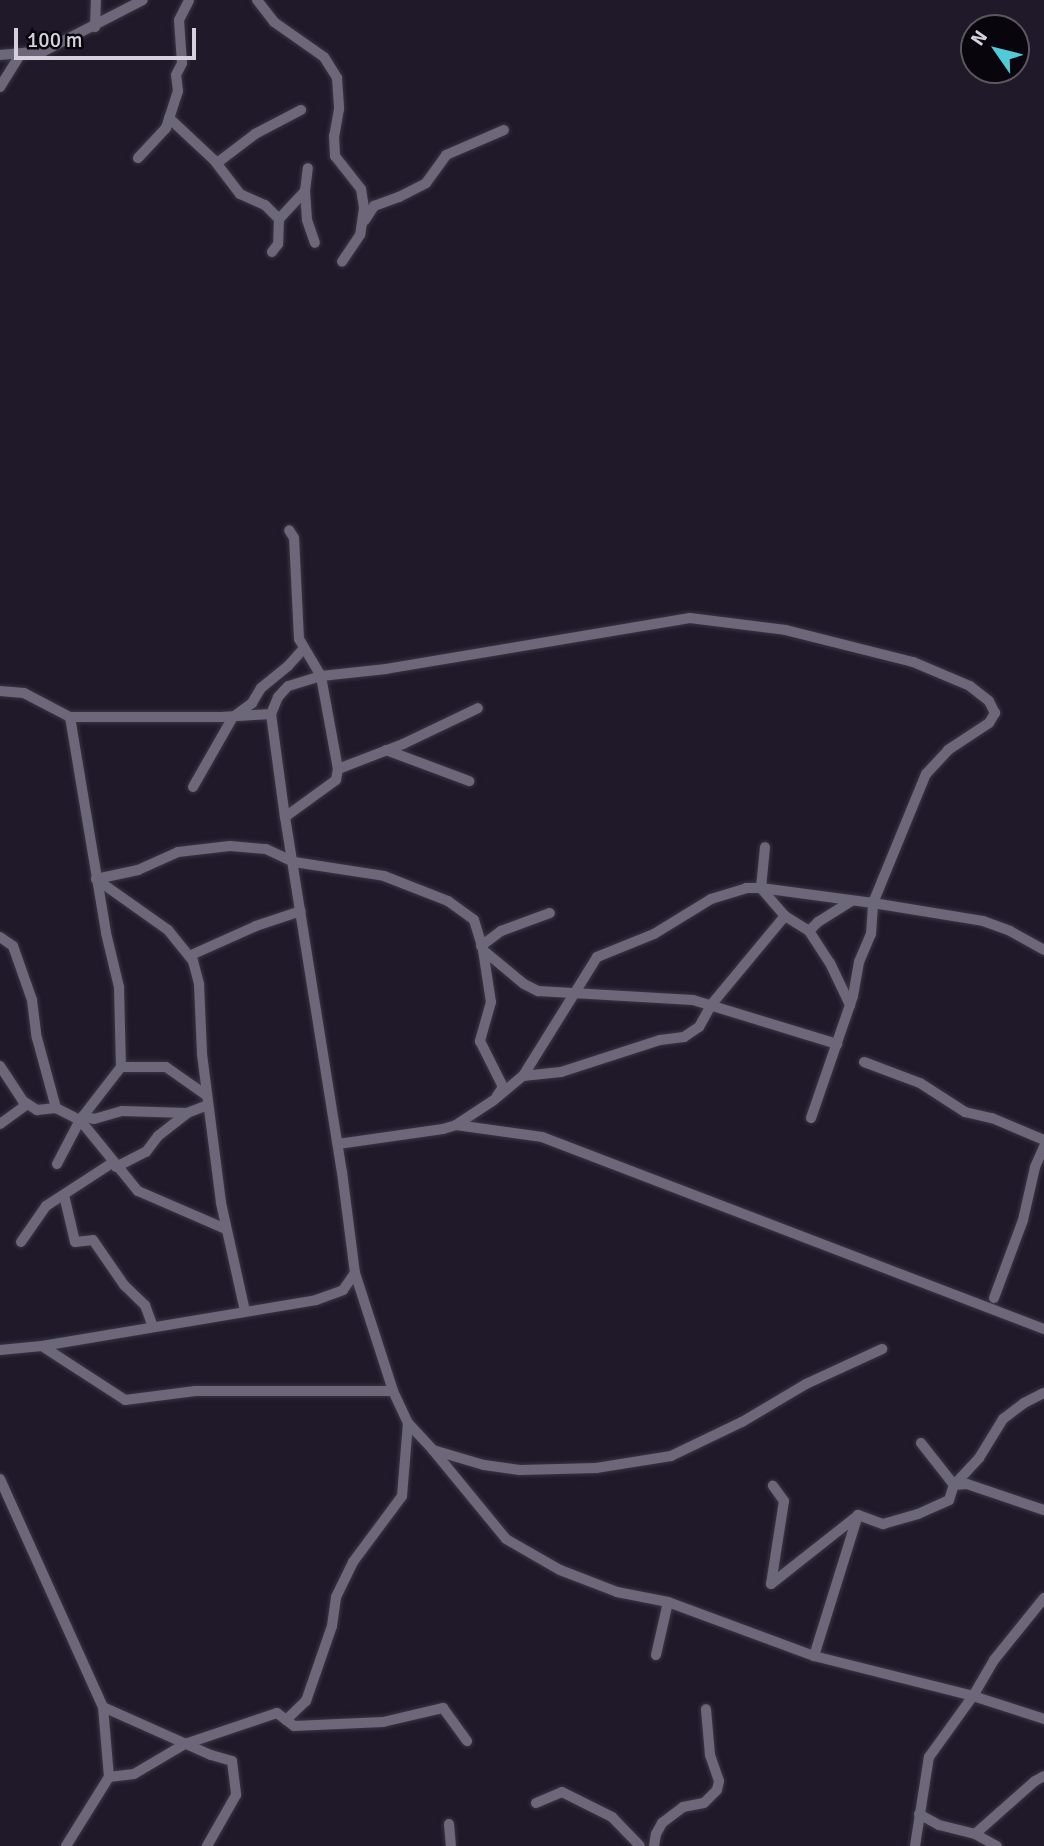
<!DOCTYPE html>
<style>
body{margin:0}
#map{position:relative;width:1044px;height:1846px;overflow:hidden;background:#1f1929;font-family:Signika,sans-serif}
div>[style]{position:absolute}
.roads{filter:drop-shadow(0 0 2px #3a3542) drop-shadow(0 0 2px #3a3542)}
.minor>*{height:10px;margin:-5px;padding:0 5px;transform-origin:5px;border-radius:5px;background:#6d677a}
span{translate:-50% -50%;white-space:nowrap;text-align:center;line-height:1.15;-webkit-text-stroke:7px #08060c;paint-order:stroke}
.north{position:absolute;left:960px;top:14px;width:70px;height:70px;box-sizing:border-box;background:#08060c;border:2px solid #5a575f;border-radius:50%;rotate:305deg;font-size:19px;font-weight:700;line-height:28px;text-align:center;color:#d5d1dc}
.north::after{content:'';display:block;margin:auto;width:24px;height:32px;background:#52cbd8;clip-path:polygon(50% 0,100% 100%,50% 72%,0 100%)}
.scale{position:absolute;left:14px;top:28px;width:182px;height:32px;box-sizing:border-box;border:4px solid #d5d1dc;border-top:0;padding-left:9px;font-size:21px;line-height:24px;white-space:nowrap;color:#d5d1dc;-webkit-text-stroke:5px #08060c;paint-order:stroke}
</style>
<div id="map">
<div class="roads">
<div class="minor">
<div style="left:257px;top:0;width:28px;rotate:52deg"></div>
<div style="left:274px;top:22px;width:61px;rotate:35deg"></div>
<div style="left:324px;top:57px;width:25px;rotate:58deg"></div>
<div style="left:337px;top:78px;width:31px;rotate:86deg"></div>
<div style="left:339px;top:109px;width:27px;rotate:100deg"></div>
<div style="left:334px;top:136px;width:20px;rotate:87deg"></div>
<div style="left:335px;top:156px;width:42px;rotate:51.8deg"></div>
<div style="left:361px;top:189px;width:19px;rotate:81deg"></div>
<div style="left:364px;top:208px;width:27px;rotate:98deg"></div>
<div style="left:360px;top:235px;width:32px;rotate:124deg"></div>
<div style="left:95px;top:27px;width:27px;rotate:-88deg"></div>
<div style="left:0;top:55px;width:44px;rotate:-5.2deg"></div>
<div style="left:44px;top:51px;width:111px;rotate:-27.3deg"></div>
<div style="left:0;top:87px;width:39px;rotate:-58deg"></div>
<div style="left:169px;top:118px;width:62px;rotate:43deg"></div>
<div style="left:214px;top:160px;width:43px;rotate:52.6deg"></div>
<div style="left:240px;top:194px;width:27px;rotate:24deg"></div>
<div style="left:265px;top:205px;width:20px;rotate:45deg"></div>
<div style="left:279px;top:219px;width:25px;rotate:92deg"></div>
<div style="left:278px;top:244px;width:10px;rotate:127deg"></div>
<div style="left:138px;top:158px;width:41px;rotate:-47deg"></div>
<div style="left:166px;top:128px;width:39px;rotate:-72deg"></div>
<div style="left:178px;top:91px;width:16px;rotate:-97deg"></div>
<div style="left:176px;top:75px;width:13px;rotate:-63deg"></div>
<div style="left:182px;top:63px;width:43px;rotate:-94deg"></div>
<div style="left:179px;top:20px;width:22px;rotate:-63deg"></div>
<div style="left:217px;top:163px;width:48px;rotate:-37.3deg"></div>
<div style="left:255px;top:134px;width:52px;rotate:-27.6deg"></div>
<div style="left:305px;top:191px;width:23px;rotate:-83deg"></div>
<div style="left:279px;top:219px;width:38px;rotate:-47deg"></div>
<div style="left:305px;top:191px;width:29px;rotate:86deg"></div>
<div style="left:307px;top:220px;width:24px;rotate:71deg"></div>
<div style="left:365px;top:220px;width:17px;rotate:-57deg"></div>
<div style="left:374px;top:206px;width:27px;rotate:-20deg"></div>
<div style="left:399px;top:197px;width:30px;rotate:-27deg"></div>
<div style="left:426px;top:183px;width:34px;rotate:-54deg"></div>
<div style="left:446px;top:155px;width:63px;rotate:-23.3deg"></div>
<div style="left:0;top:691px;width:24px;rotate:5deg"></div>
<div style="left:24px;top:693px;width:52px;rotate:27.6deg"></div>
<div style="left:70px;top:717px;width:151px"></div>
<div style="left:221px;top:717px;width:50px;rotate:-3.4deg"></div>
<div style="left:70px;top:717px;width:219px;rotate:80.5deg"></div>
<div style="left:106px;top:933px;width:56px;rotate:76.5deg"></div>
<div style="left:119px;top:987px;width:80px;rotate:88.6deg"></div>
<div style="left:121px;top:1067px;width:45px"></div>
<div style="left:166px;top:1067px;width:49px;rotate:35deg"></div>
<div style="left:386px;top:750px;width:89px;rotate:20.5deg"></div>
<div style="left:338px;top:769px;width:70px;rotate:-21deg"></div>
<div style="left:403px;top:744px;width:83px;rotate:-25.6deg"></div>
<div style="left:193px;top:787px;width:81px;rotate:-60.3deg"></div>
<div style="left:233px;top:717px;width:24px;rotate:-36deg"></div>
<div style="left:252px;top:703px;width:17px;rotate:-59deg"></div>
<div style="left:261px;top:688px;width:35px;rotate:-39deg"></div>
<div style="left:288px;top:666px;width:24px;rotate:-48deg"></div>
<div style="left:285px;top:817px;width:63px;rotate:-36deg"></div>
<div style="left:336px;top:780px;width:11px;rotate:-80deg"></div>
<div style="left:338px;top:769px;width:95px;rotate:-100.4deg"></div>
<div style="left:321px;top:676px;width:43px;rotate:-120.7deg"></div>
<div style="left:299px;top:639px;width:101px;rotate:-92.8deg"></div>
<div style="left:294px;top:538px;width:9px;rotate:-122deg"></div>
<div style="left:96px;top:879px;width:43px;rotate:-12.1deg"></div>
<div style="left:138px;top:870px;width:44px;rotate:-24.2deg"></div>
<div style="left:178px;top:852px;width:52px;rotate:-6.6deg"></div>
<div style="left:230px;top:846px;width:36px;rotate:5deg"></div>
<div style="left:266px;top:849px;width:31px;rotate:25deg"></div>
<div style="left:294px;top:862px;width:91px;rotate:8.8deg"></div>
<div style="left:384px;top:876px;width:69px;rotate:21.3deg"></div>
<div style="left:448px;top:901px;width:32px;rotate:36deg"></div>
<div style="left:474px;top:920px;width:31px;rotate:73deg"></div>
<div style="left:483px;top:950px;width:53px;rotate:81.3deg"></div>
<div style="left:491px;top:1002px;width:41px;rotate:105.8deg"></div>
<div style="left:480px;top:1041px;width:51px;rotate:63.4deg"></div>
<div style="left:503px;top:1087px;width:11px;rotate:124deg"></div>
<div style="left:96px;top:879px;width:88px;rotate:35.3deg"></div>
<div style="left:168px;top:930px;width:40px;rotate:51deg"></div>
<div style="left:193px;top:961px;width:24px;rotate:75deg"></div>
<div style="left:199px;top:984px;width:70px;rotate:87.5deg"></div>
<div style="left:202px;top:1054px;width:150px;rotate:82.7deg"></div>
<div style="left:221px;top:1203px;width:111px;rotate:77.5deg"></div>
<div style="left:785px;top:916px;width:28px;rotate:32deg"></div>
<div style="left:809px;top:931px;width:13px;rotate:-45deg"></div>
<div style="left:818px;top:922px;width:39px;rotate:-32deg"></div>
<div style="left:809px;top:931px;width:38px;rotate:57deg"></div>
<div style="left:830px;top:963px;width:47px;rotate:64.5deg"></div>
<div style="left:0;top:937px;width:16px;rotate:35deg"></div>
<div style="left:13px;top:946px;width:57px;rotate:70.6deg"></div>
<div style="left:32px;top:1000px;width:38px;rotate:83deg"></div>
<div style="left:37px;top:1038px;width:73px;rotate:74.8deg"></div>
<div style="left:56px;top:1108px;width:27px;rotate:27deg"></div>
<div style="left:80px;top:1120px;width:92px;rotate:50.8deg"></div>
<div style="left:138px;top:1191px;width:96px;rotate:23.4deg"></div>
<div style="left:481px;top:946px;width:25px;rotate:-37deg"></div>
<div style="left:501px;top:931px;width:52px;rotate:-20.2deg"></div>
<div style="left:483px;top:950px;width:53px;rotate:39.7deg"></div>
<div style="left:524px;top:984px;width:16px;rotate:27deg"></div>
<div style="left:538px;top:991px;width:155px;rotate:3.3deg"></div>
<div style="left:693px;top:1000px;width:151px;rotate:17deg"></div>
<div style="left:189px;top:956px;width:73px;rotate:-24.1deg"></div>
<div style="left:256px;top:926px;width:47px;rotate:-18.4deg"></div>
<div style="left:864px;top:1062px;width:60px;rotate:20.6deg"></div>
<div style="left:920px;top:1083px;width:54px;rotate:32.8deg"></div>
<div style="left:965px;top:1112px;width:28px;rotate:13deg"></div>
<div style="left:992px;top:1118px;width:56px;rotate:22.9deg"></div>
<div style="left:0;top:1066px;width:42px;rotate:56.7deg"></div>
<div style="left:23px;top:1101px;width:17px;rotate:33deg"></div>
<div style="left:37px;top:1110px;width:19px;rotate:-6deg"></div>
<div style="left:523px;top:1076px;width:38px;rotate:-6deg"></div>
<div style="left:561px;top:1072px;width:104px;rotate:-17.9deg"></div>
<div style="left:660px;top:1040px;width:24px;rotate:-7deg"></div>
<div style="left:684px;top:1037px;width:18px;rotate:-34deg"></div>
<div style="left:699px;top:1027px;width:25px;rotate:-61deg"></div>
<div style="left:711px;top:1005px;width:116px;rotate:-50.3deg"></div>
<div style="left:785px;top:916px;width:37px;rotate:-131deg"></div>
<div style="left:761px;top:888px;width:41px;rotate:-84.4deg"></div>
<div style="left:83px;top:1116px;width:11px;rotate:15deg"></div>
<div style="left:94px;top:1119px;width:29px;rotate:-16deg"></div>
<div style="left:122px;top:1111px;width:65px;rotate:1.8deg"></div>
<div style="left:187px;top:1113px;width:22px;rotate:-21deg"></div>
<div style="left:811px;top:1118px;width:129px;rotate:-71deg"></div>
<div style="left:853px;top:996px;width:35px;rotate:-80deg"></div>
<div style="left:859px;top:962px;width:30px;rotate:-67deg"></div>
<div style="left:871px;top:934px;width:31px;rotate:-86deg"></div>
<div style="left:873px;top:903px;width:111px;rotate:9.3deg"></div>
<div style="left:983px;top:921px;width:29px;rotate:20deg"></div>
<div style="left:1010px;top:931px;width:39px;rotate:29deg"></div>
<div style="left:0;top:1124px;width:34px;rotate:-36deg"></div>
<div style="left:456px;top:1125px;width:87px;rotate:7.9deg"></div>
<div style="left:542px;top:1137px;width:537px;rotate:20.93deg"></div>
<div style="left:338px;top:1144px;width:106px;rotate:-8.1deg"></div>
<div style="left:443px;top:1129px;width:14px;rotate:-17deg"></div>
<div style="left:456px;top:1125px;width:45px;rotate:-33.3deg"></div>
<div style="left:494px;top:1100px;width:38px;rotate:-40deg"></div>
<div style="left:523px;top:1076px;width:140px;rotate:-58.1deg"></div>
<div style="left:597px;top:957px;width:61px;rotate:-22deg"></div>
<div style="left:654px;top:934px;width:67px;rotate:-31.6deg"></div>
<div style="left:711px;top:899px;width:37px;rotate:-17deg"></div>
<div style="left:746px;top:888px;width:15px"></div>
<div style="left:761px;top:888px;width:113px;rotate:7.6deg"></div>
<div style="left:873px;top:903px;width:139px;rotate:-67.7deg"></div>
<div style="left:926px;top:774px;width:33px;rotate:-47deg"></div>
<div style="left:948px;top:750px;width:49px;rotate:-33.4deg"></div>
<div style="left:989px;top:723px;width:12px;rotate:-59deg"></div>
<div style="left:995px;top:713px;width:13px;rotate:-117deg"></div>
<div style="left:989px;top:701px;width:24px;rotate:-142deg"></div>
<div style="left:970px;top:686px;width:62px;rotate:-157.2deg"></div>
<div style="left:913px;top:662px;width:131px;rotate:-165.9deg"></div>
<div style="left:786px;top:630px;width:97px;rotate:-172.9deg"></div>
<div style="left:690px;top:618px;width:308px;rotate:170.5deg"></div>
<div style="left:386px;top:669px;width:65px;rotate:173.9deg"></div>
<div style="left:321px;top:676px;width:34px;rotate:163deg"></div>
<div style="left:288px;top:686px;width:15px;rotate:132deg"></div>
<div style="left:278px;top:697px;width:18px;rotate:112deg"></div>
<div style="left:271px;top:714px;width:104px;rotate:82.3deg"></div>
<div style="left:285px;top:817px;width:360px;rotate:80.9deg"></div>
<div style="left:342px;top:1172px;width:102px;rotate:82.7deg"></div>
<div style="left:355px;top:1273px;width:124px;rotate:72.1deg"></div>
<div style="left:393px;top:1391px;width:35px;rotate:65deg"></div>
<div style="left:408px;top:1423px;width:37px;rotate:47deg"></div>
<div style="left:433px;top:1450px;width:53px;rotate:16.4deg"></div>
<div style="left:484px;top:1465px;width:36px;rotate:8deg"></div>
<div style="left:520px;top:1470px;width:76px;rotate:-1.5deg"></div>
<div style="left:596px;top:1468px;width:76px;rotate:-9.1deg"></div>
<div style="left:671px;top:1456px;width:79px;rotate:-25.6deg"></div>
<div style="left:742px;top:1422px;width:74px;rotate:-30.7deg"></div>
<div style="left:806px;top:1384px;width:84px;rotate:-24.7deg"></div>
<div style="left:57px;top:1164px;width:50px;rotate:-62.4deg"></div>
<div style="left:80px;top:1120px;width:67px;rotate:-52.3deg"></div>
<div style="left:116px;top:1167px;width:34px;rotate:-27deg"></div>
<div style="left:146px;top:1152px;width:20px;rotate:-53deg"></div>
<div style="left:158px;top:1136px;width:37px;rotate:-38deg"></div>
<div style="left:64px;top:1195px;width:48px;rotate:76.8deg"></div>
<div style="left:75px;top:1242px;width:18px;rotate:-6deg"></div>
<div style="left:93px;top:1240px;width:55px;rotate:55.4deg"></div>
<div style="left:124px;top:1285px;width:29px;rotate:44deg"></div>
<div style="left:145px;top:1305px;width:23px;rotate:70deg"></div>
<div style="left:21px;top:1242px;width:44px;rotate:-55.2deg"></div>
<div style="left:46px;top:1206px;width:79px;rotate:-33.1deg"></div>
<div style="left:994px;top:1298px;width:83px;rotate:-69.6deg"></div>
<div style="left:1023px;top:1220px;width:54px;rotate:-77.2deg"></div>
<div style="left:1035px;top:1167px;width:22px;rotate:-66deg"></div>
<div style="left:42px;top:1346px;width:99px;rotate:33deg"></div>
<div style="left:125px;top:1400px;width:71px;rotate:-7.3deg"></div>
<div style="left:195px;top:1391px;width:198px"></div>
<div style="left:0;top:1350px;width:42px;rotate:-5.4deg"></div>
<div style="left:42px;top:1346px;width:278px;rotate:-9.5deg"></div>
<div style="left:316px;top:1300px;width:29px;rotate:-20deg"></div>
<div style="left:343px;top:1290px;width:21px;rotate:-55deg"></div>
<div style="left:921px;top:1443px;width:53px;rotate:51.8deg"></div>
<div style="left:954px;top:1485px;width:13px;rotate:-4deg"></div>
<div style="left:967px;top:1484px;width:81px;rotate:18.7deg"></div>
<div style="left:433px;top:1450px;width:115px;rotate:50.6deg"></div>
<div style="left:506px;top:1539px;width:62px;rotate:29.9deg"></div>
<div style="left:560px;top:1570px;width:61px;rotate:21.1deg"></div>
<div style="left:617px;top:1592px;width:52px;rotate:11.1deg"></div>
<div style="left:668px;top:1602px;width:156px;rotate:20.3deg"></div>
<div style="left:814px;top:1656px;width:164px;rotate:14.1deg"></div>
<div style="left:973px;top:1696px;width:75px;rotate:17.9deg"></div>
<div style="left:0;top:1479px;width:250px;rotate:65.7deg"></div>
<div style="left:103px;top:1707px;width:118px;rotate:24deg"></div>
<div style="left:211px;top:1755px;width:22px;rotate:16deg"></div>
<div style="left:232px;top:1761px;width:34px;rotate:83deg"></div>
<div style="left:236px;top:1795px;width:59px;rotate:119.6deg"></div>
<div style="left:858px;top:1515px;width:27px;rotate:20deg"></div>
<div style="left:883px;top:1524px;width:36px;rotate:-16deg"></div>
<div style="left:918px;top:1514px;width:34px;rotate:-24deg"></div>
<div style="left:949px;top:1500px;width:16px;rotate:-72deg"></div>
<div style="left:954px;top:1485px;width:37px;rotate:-47deg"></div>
<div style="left:979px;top:1458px;width:46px;rotate:-58.4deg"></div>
<div style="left:1003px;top:1419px;width:26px;rotate:-37deg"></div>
<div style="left:1024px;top:1403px;width:22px;rotate:-27deg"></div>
<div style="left:771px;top:1584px;width:110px;rotate:-38.3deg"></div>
<div style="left:771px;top:1584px;width:84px;rotate:-81.1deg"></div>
<div style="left:784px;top:1501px;width:19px;rotate:-126deg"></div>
<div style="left:656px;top:1655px;width:54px;rotate:-77.2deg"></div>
<div style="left:814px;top:1656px;width:148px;rotate:-72.7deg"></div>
<div style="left:286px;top:1720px;width:28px;rotate:-44deg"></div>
<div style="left:306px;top:1701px;width:79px;rotate:-70.9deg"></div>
<div style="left:332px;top:1626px;width:29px;rotate:-82deg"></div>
<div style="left:336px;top:1597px;width:39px;rotate:-64deg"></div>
<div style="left:353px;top:1562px;width:82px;rotate:-53.4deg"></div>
<div style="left:402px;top:1496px;width:73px;rotate:-85.3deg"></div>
<div style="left:109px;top:1777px;width:25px;rotate:-7deg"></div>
<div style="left:134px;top:1774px;width:59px;rotate:-30.5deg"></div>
<div style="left:185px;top:1744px;width:97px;rotate:-18.6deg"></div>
<div style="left:277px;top:1713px;width:21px;rotate:37deg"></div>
<div style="left:294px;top:1726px;width:89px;rotate:-2.6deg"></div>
<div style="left:383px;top:1722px;width:62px;rotate:-13.1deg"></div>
<div style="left:443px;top:1708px;width:41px;rotate:54deg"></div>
<div style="left:536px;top:1803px;width:28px;rotate:-23deg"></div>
<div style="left:562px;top:1792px;width:56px;rotate:26.6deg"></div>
<div style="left:612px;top:1817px;width:40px;rotate:46deg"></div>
<div style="left:919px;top:1814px;width:23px;rotate:29deg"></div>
<div style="left:939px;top:1825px;width:37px;rotate:14deg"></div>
<div style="left:975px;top:1834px;width:25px;rotate:29deg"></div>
<div style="left:449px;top:1824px;width:22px;rotate:85deg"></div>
<div style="left:975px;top:1834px;width:80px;rotate:-41.5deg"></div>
<div style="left:1035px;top:1781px;width:10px;rotate:-29deg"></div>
<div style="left:66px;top:1846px;width:81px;rotate:-58.1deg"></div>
<div style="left:109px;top:1777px;width:70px;rotate:-94.9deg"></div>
<div style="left:654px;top:1846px;width:12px;rotate:-81deg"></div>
<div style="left:656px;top:1834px;width:13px;rotate:-61deg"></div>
<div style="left:662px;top:1823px;width:26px;rotate:-37deg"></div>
<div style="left:683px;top:1807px;width:21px;rotate:-11deg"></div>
<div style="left:704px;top:1803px;width:18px;rotate:-45deg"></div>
<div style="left:717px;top:1790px;width:9px;rotate:-77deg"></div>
<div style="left:719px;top:1781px;width:28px;rotate:-109deg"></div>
<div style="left:710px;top:1755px;width:46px;rotate:-95deg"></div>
<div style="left:915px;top:1846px;width:90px;rotate:-81.1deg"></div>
<div style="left:929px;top:1757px;width:75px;rotate:-54.2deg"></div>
<div style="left:973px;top:1696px;width:42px;rotate:-59.7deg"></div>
<div style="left:994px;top:1660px;width:80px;rotate:-51.1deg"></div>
</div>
</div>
<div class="north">N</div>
<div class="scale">100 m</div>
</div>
